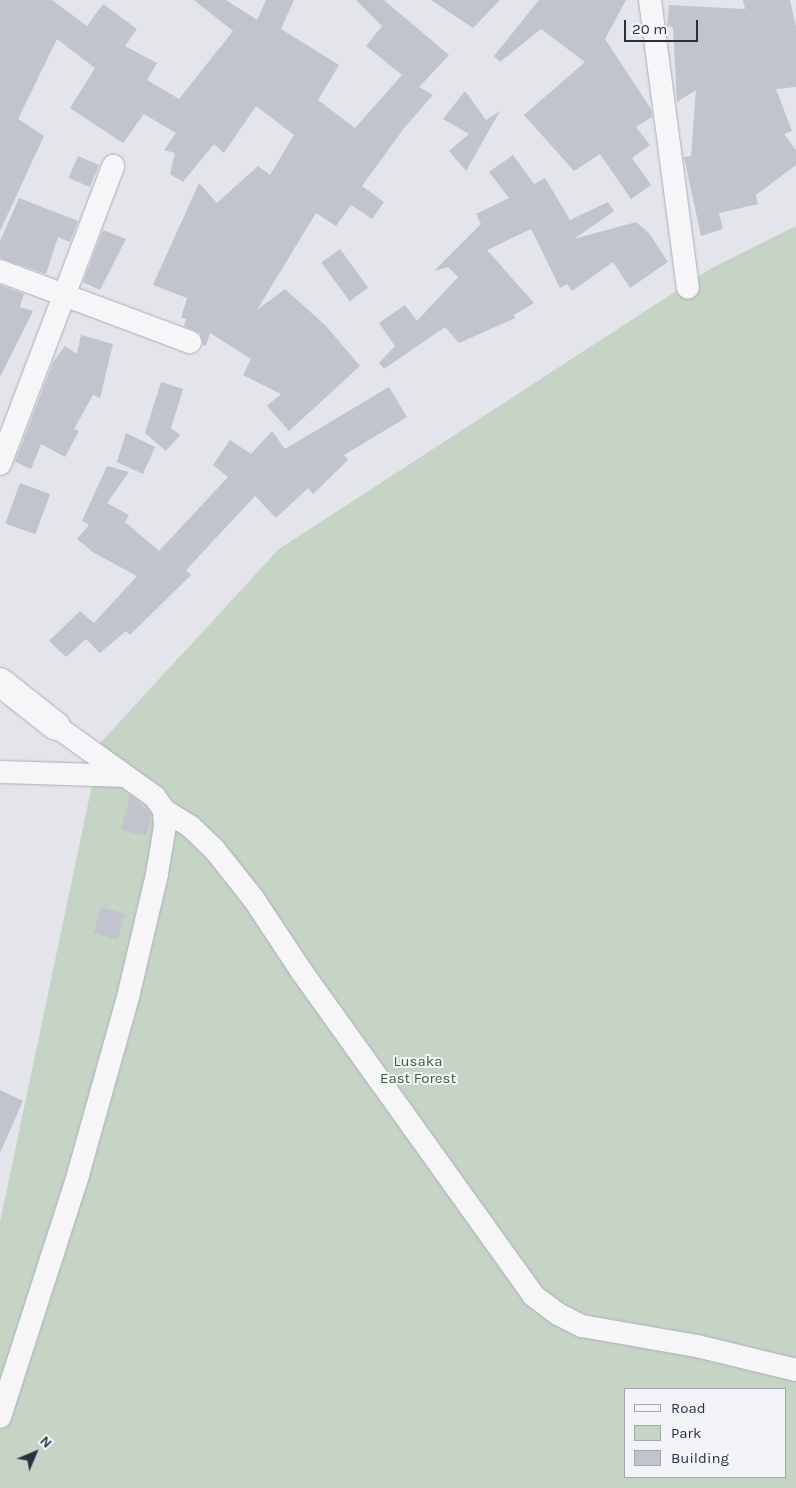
<!DOCTYPE html>
<style>
body{margin:0}
#map{position:relative;width:796px;height:1488px;overflow:hidden;background:#e3e5eb;font-family:Karla,sans-serif}
div>[style]{position:absolute}
.green>*{inset:0;background:#c5d4c5}
.building>*{inset:0;background:#c1c3cd;transform-origin:0 0}
.roads{filter:drop-shadow(0 0 1px #acaeb8) drop-shadow(0 0 1px #acaeb8)}
.minor>*{height:22px;margin:-11px;padding:0 11px;transform-origin:11px;border-radius:11px;background:#f6f6f9}
.tertiary>*{height:28px;margin:-14px;padding:0 14px;transform-origin:14px;border-radius:14px;background:#f6f6f9}
span{translate:-50% -50%;white-space:nowrap;text-align:center;line-height:1.15;-webkit-text-stroke:4px #f3f4f8;paint-order:stroke}
.park-label{font-size:15px;color:#395e3a}
.legend{position:absolute;left:624px;top:1388px;width:162px;height:90px;box-sizing:border-box;background:#f3f4f8;border:1px solid #a3a5af;margin:0;padding:6px 9px;list-style:none;font-size:15px;color:#2b2f42}
.legend li{display:flex;align-items:center;gap:10px;height:25px}
.legend b{width:25px;border:1px solid #a3a5af}
.north{position:absolute;left:10px;top:1428px;width:50px;height:50px;-webkit-text-stroke:4px #f3f4f8;paint-order:stroke;rotate:45deg;font-size:14px;font-weight:700;line-height:20px;text-align:center;color:#2b2f42}
.north::after{content:'';display:block;margin:auto;width:18px;height:22px;background:#2b2f42;clip-path:polygon(50% 0,100% 100%,50% 72%,0 100%)}
.scale{position:absolute;left:624px;top:20px;width:74px;height:22px;box-sizing:border-box;border:2px solid #2b2f42;border-top:0;padding-left:6px;font-size:15px;line-height:18px;white-space:nowrap;color:#2b2f42;-webkit-text-stroke:4px #f3f4f8;paint-order:stroke}
</style>
<div id="map">
<div class="green">
<div style="clip-path:polygon(evenodd,796px 226px,796px 1488px,0 1488px,0 1222px,101px 742px,279px 549px,710px 269px,796px 226px,625px 1389px,785px 1389px,785px 1477px,625px 1477px,625px 1389px)"></div>
</div>
<div class="building">
<div style="clip-path:polygon(0 0,52px 0,87px 26px,103px 4px,137px 29px,125px 46px,157px 63px,147px 80px,179px 99px,233px 31px,194px 0,226px 0,257px 20px,266px 0,294px 0,281px 29px,339px 65px,318px 100px,355px 128px,402px 75px,366px 46px,382px 26px,356px 0,384px 0,449px 55px,419px 87px,433px 95px,405px 127px,362px 186px,384px 202px,372px 219px,351px 205px,336px 226px,316px 213px,257px 310px,285px 289px,326px 326px,360px 366px,289px 431px,267px 406px,281px 394px,243px 375px,251px 359px,210px 333px,206px 346px,203px 345px,200px 333px,184px 326px,186px 319px,181px 318px,187px 298px,153px 285px,199px 183px,217px 203px,258px 166px,270px 175px,294px 135px,256px 106px,224px 153px,214px 144px,183px 182px,170px 174px,175px 153px,164px 150px,176px 133px,144px 114px,123px 143px,70px 108px,95px 68px,57px 39px,18px 119px,44px 136px,0 231px)"></div>
<div style="clip-path:polygon(431px 0,500px 0,473px 28px)"></div>
<div style="clip-path:polygon(539px 0,626px 0,605px 39px,651px 109px,652px 117px,636px 127px,650px 145px,632px 158px,651px 185px,631px 199px,600px 154px,574px 171px,524px 115px,585px 62px,541px 29px,500px 62px,494px 56px)"></div>
<div style="clip-path:polygon(743px 0,790px 0,796px 27px,796px 87px,776px 89px,792px 131px,784px 134px,796px 150px,796px 165px,756px 195px,758px 204px,719px 213px,723px 229px,701px 236px,684px 157px,691px 156px,696px 90px,677px 102px,673px 27px,667px 26px,669px 5px,745px 9px)"></div>
<div style="clip-path:polygon(465px 91px,486px 120px,500px 111px,466px 171px,449px 151px,469px 134px,443px 119px)"></div>
<div style="clip-path:polygon(513px 155px,534px 184px,545px 178px,570px 220px,608px 202px,614px 211px,574px 239px,636px 222px,649px 233px,668px 262px,630px 288px,613px 262px,572px 291px,567px 284px,560px 288px,531px 229px,487px 250px,534px 303px,514px 315px,515px 318px,459px 343px,445px 327px,384px 369px,379px 363px,395px 346px,379px 323px,405px 305px,417px 321px,458px 277px,448px 267px,434px 271px,481px 224px,476px 214px,509px 198px,489px 172px)"></div>
<div style="left:78px;top:156px;width:23px;height:24px;rotate:23deg"></div>
<div style="clip-path:polygon(19px 198px,78px 221px,70px 242px,58px 237px,46px 274px,0 258px,0 241px)"></div>
<div style="clip-path:polygon(103px 230px,126px 239px,100px 290px,83px 282px)"></div>
<div style="left:340px;top:249px;width:48px;height:23px;rotate:54deg"></div>
<div style="clip-path:polygon(0 285px,24px 294px,20px 307px,33px 311px,0 377px)"></div>
<div style="clip-path:polygon(81px 335px,113px 344px,100px 398px,93px 395px,74px 429px,79px 431px,65px 457px,41px 444px,31px 469px,15px 462px,53px 362px,65px 346px,77px 354px)"></div>
<div style="clip-path:polygon(161px 382px,183px 389px,171px 428px,180px 435px,166px 451px,145px 433px)"></div>
<div style="clip-path:polygon(389px 387px,407px 417px,344px 455px,348px 460px,313px 494px,308px 488px,276px 518px,255px 496px,186px 570px,191px 575px,130px 635px,126px 631px,100px 653px,86px 639px,66px 657px,49px 641px,80px 611px,94px 623px,137px 576px,94px 553px,77px 539px,89px 525px,82px 521px,107px 466px,129px 472px,107px 503px,129px 515px,125px 522px,159px 551px,228px 477px,213px 465px,230px 440px,251px 454px,272px 431px,285px 449px)"></div>
<div style="clip-path:polygon(126px 433px,155px 447px,143px 474px,117px 462px)"></div>
<div style="left:20px;top:483px;width:32px;height:43px;rotate:20deg"></div>
<div style="clip-path:polygon(130px 795px,151px 814px,146px 836px,121px 830px)"></div>
<div style="left:101px;top:907px;width:25px;height:27px;rotate:16deg"></div>
<div style="clip-path:polygon(0 1090px,23px 1101px,0 1153px)"></div>
</div>
<div class="roads">
<div class="minor">
<div style="left:650px;top:0;width:290px;rotate:82.5deg"></div>
<div style="left:0;top:271px;width:203px;rotate:20.5deg"></div>
<div style="left:0;top:464px;width:319px;rotate:-69.2deg"></div>
<div style="left:0;top:772px;width:125px;rotate:1.8deg"></div>
<div style="left:164px;top:810px;width:32px;rotate:32deg"></div>
<div style="left:191px;top:827px;width:32px;rotate:44deg"></div>
<div style="left:214px;top:849px;width:63px;rotate:51.5deg"></div>
<div style="left:253px;top:898px;width:89px;rotate:56.5deg"></div>
<div style="left:302px;top:972px;width:398px;rotate:54.4deg"></div>
<div style="left:534px;top:1296px;width:30px;rotate:37deg"></div>
<div style="left:558px;top:1314px;width:27px;rotate:27deg"></div>
<div style="left:582px;top:1326px;width:117px;rotate:9.9deg"></div>
<div style="left:697px;top:1346px;width:102px;rotate:13.6deg"></div>
<div style="left:0;top:1417px;width:254px;rotate:-72.1deg"></div>
<div style="left:78px;top:1175px;width:185px;rotate:-74.3deg"></div>
<div style="left:128px;top:997px;width:126px;rotate:-76.7deg"></div>
<div style="left:157px;top:874px;width:49px;rotate:-80.5deg"></div>
<div style="left:165px;top:826px;width:16px;rotate:-94deg"></div>
<div style="left:164px;top:810px;width:16px;rotate:-125deg"></div>
<div style="left:155px;top:797px;width:122px;rotate:-144.4deg"></div>
</div>
<div class="tertiary">
<div style="left:0;top:682px;width:71px;rotate:38.2deg"></div>
</div>
</div>
<div class="park-label">
<span style="left:418px;top:1070px">Lusaka<br>East Forest</span>
</div>
<ul class="legend">
<li><b style="height:6px;background:#f6f6f9"></b>Road</li>
<li><b style="height:14px;background:#c5d4c5"></b>Park</li>
<li><b style="height:14px;background:#c1c3cd"></b>Building</li>
</ul>
<div class="north">N</div>
<div class="scale">20 m</div>
</div>
